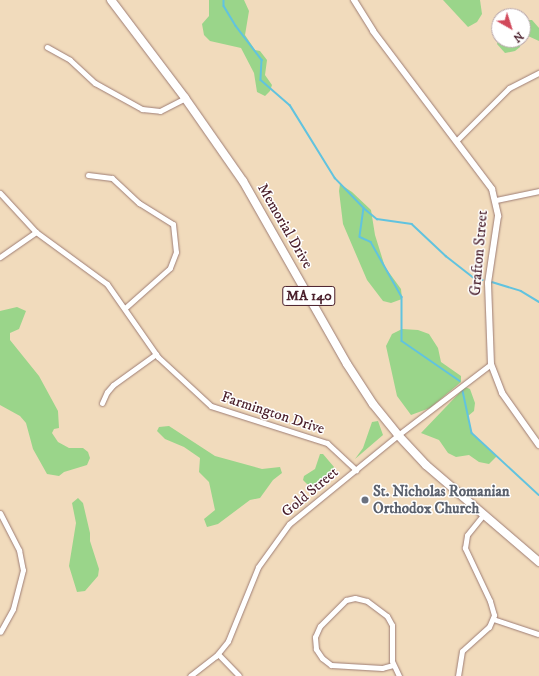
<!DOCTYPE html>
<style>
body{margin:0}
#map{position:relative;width:539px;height:676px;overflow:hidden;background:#f1dbbc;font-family:"IM FELL DW Pica",serif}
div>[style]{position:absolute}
.green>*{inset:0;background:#9ad58a}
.stream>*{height:1.5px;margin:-0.75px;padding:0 0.75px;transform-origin:0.75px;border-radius:0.75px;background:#61c3df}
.roads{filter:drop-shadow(0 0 1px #9e7d74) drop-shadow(0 0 1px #9e7d74)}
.minor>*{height:5px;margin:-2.5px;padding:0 2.5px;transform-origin:2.5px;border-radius:2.5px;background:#fff}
.tertiary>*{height:6px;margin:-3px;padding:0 3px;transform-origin:3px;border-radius:3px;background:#fff}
.primary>*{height:8px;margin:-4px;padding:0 4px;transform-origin:4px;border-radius:4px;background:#fff}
.dots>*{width:11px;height:11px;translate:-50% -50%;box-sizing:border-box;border:2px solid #fff;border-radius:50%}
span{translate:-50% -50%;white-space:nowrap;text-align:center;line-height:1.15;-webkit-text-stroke:3px #fff;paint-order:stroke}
.shield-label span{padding:1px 3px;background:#fff;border:1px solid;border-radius:3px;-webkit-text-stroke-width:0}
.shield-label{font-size:14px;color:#4a1f2b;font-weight:700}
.street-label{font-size:15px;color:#4a1f2b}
.worship-label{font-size:15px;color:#5b616d;font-weight:700}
.left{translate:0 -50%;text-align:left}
.north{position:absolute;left:491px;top:8px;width:40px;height:40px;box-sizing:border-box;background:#fff;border:1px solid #b7a5aa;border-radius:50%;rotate:141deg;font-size:11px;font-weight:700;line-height:16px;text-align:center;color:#4a1f2b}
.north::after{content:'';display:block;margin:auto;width:14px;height:18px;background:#d1495b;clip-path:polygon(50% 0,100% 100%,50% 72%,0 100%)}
</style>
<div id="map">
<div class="green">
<div style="clip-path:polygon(209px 0,244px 0,249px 11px,245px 35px,255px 50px,260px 51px,267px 60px,265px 75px,272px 85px,270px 91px,265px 96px,257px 92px,254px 73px,241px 48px,210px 41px,204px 35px,202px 24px,209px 16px)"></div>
<div style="clip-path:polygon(443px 0,480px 0,482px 14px,477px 22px,468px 27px)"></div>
<div style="clip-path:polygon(523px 20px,532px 20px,539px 28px,539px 41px,528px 36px,523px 37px)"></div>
<div style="clip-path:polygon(499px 38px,521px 40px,520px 47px,515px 51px,505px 53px,497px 44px)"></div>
<div style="clip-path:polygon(340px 184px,352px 192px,371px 210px,375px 235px,385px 267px,401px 289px,402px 299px,391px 303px,383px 301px,367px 280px,343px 224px,339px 191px)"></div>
<div style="clip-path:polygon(17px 307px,26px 311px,19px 329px,10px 333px,10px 340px,39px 376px,58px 411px,59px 428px,54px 429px,52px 433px,58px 442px,69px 448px,83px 448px,88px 452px,90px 458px,87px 465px,64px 472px,59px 476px,47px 474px,33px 449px,26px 423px,20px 416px,0 405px,0 311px)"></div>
<div style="clip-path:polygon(402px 329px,418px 330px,429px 334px,438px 348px,441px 362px,461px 376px,461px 382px,430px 408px,411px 415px,397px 396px,386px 346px,392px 334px)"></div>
<div style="clip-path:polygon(465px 387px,470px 389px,475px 403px,474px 411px,468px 416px,472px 434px,497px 456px,489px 464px,479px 462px,469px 455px,456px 457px,448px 453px,439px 440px,421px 433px)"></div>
<div style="clip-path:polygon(378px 421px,383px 435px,355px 459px,363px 448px,372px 422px)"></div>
<div style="clip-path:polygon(169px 426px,215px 456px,262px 469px,280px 467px,282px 473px,273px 480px,260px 498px,250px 500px,218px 524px,207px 527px,204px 519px,215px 510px,209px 482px,199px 472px,200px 458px,184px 447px,165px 439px,157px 431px,159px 427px)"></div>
<div style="clip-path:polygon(320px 454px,323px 454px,334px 467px,321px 483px,316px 487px,310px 487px,303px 480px,304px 476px,315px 469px)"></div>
<div style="clip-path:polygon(78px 498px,83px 503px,90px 533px,90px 541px,99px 569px,98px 576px,85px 591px,77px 592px,69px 566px,76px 523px,72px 503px)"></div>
</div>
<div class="stream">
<div style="left:224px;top:0;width:6px;rotate:90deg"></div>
<div style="left:224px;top:6px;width:23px;rotate:59deg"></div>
<div style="left:236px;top:26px;width:43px;rotate:52.6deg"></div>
<div style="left:262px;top:60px;width:20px;rotate:93deg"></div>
<div style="left:261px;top:80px;width:38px;rotate:41deg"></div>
<div style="left:290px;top:105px;width:86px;rotate:58.3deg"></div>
<div style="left:335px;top:178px;width:42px;rotate:46deg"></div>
<div style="left:364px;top:208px;width:29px;rotate:98deg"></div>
<div style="left:360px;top:237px;width:12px;rotate:24deg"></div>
<div style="left:371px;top:242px;width:63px;rotate:60.6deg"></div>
<div style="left:402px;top:297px;width:44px;rotate:90deg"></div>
<div style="left:402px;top:341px;width:70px;rotate:34.6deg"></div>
<div style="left:365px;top:209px;width:16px;rotate:40deg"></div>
<div style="left:377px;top:219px;width:35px;rotate:8deg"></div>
<div style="left:412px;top:224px;width:47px;rotate:43.3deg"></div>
<div style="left:446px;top:256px;width:34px;rotate:38deg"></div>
<div style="left:473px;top:277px;width:10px;rotate:17deg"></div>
<div style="left:492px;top:282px;width:30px;rotate:17deg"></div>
<div style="left:521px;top:291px;width:21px;rotate:31deg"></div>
<div style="left:463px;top:391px;width:43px;rotate:77.9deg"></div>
<div style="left:472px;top:433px;width:91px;rotate:42.8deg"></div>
</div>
<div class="roads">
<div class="minor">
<div style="left:47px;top:47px;width:26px;rotate:29deg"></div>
<div style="left:70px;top:60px;width:34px;rotate:43deg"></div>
<div style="left:95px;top:83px;width:54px;rotate:29deg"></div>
<div style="left:142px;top:109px;width:18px;rotate:6deg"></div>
<div style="left:160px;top:111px;width:28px;rotate:-27deg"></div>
<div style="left:456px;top:141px;width:75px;rotate:-45deg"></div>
<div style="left:509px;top:88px;width:34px;rotate:-27deg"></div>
<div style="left:88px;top:175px;width:24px;rotate:7deg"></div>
<div style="left:112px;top:178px;width:37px;rotate:43deg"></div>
<div style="left:139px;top:203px;width:40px;rotate:32deg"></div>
<div style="left:173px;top:224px;width:28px;rotate:84deg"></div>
<div style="left:176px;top:252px;width:17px;rotate:111deg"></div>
<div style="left:170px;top:268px;width:60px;rotate:138.4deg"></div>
<div style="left:0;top:193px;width:53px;rotate:47.3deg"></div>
<div style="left:36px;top:232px;width:88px;rotate:36.2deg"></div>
<div style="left:107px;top:284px;width:89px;rotate:55.1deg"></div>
<div style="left:158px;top:357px;width:72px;rotate:42.8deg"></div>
<div style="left:211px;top:406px;width:122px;rotate:17.7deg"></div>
<div style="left:327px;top:443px;width:40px;rotate:43deg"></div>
<div style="left:496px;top:200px;width:44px;rotate:-11.8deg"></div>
<div style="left:0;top:257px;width:44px;rotate:-34.8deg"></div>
<div style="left:102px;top:403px;width:12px;rotate:-66deg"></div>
<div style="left:107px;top:392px;width:9px;rotate:-49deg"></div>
<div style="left:113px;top:385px;width:53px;rotate:-35.8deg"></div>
<div style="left:0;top:513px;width:42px;rotate:62.8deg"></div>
<div style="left:19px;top:550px;width:20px;rotate:79deg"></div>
<div style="left:23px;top:570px;width:40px;rotate:104.4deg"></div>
<div style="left:13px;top:609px;width:26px;rotate:119deg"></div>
<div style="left:493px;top:619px;width:47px;rotate:18.4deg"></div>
<div style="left:218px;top:654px;width:30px;rotate:46deg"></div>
<div style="left:393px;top:665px;width:11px;rotate:165deg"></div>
<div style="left:382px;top:668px;width:51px;rotate:-176.6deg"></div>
<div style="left:331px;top:665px;width:11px;rotate:-142deg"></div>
<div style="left:322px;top:658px;width:11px;rotate:-124deg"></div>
<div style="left:316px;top:649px;width:12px;rotate:-95deg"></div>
<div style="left:315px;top:637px;width:12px;rotate:-66deg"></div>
<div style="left:320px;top:626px;width:37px;rotate:-45deg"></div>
<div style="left:346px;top:600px;width:9px;rotate:-13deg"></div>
<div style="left:355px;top:598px;width:12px;rotate:14deg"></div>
<div style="left:367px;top:601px;width:25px;rotate:37deg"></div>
<div style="left:387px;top:616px;width:10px;rotate:61deg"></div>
<div style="left:392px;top:625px;width:36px;rotate:90deg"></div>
<div style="left:392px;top:661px;width:17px;rotate:65deg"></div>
<div style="left:190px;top:676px;width:33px;rotate:-38deg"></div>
<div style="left:216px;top:656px;width:19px;rotate:-51deg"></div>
<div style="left:228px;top:641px;width:80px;rotate:-67.9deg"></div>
<div style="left:258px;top:567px;width:53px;rotate:-54.2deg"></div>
<div style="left:289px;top:524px;width:141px;rotate:-39.2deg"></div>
<div style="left:398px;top:435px;width:117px;rotate:-37.4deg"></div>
<div style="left:458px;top:676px;width:25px;rotate:-81deg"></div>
<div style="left:462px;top:651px;width:36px;rotate:-42deg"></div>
<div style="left:489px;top:627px;width:13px;rotate:-67deg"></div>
<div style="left:494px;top:615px;width:15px;rotate:-106deg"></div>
<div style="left:490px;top:601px;width:59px;rotate:-115.3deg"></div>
<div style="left:465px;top:548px;width:13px;rotate:-81deg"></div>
<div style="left:467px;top:535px;width:26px;rotate:-51deg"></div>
</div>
<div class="tertiary">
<div style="left:354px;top:0;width:36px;rotate:58deg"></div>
<div style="left:373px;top:31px;width:198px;rotate:53deg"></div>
<div style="left:492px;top:189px;width:28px;rotate:77deg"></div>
<div style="left:498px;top:216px;width:68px;rotate:98.5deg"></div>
<div style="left:488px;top:283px;width:81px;rotate:87.9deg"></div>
<div style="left:491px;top:364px;width:31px;rotate:69deg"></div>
<div style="left:502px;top:393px;width:64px;rotate:54.6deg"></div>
</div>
<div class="primary">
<div style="left:111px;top:0;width:123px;rotate:52.9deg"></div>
<div style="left:185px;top:98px;width:101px;rotate:55.1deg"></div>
<div style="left:243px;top:181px;width:210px;rotate:60.4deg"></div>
<div style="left:347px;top:364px;width:48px;rotate:57deg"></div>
<div style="left:373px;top:404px;width:40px;rotate:51deg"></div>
<div style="left:398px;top:435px;width:41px;rotate:47deg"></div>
<div style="left:426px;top:465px;width:149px;rotate:40.6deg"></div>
</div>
</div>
<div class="dots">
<div style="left:365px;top:500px;background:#6b7280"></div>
</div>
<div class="shield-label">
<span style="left:309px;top:296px">MA 140</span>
</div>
<div class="street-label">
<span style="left:285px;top:226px;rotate:60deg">Memorial Drive</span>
<span style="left:479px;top:253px;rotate:-85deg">Grafton Street</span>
<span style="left:273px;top:413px;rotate:18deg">Farmington Drive</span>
<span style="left:310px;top:492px;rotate:-40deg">Gold Street</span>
</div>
<div class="worship-label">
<span class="left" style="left:373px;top:500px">St. Nicholas Romanian<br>Orthodox Church</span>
</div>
<div class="north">N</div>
</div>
